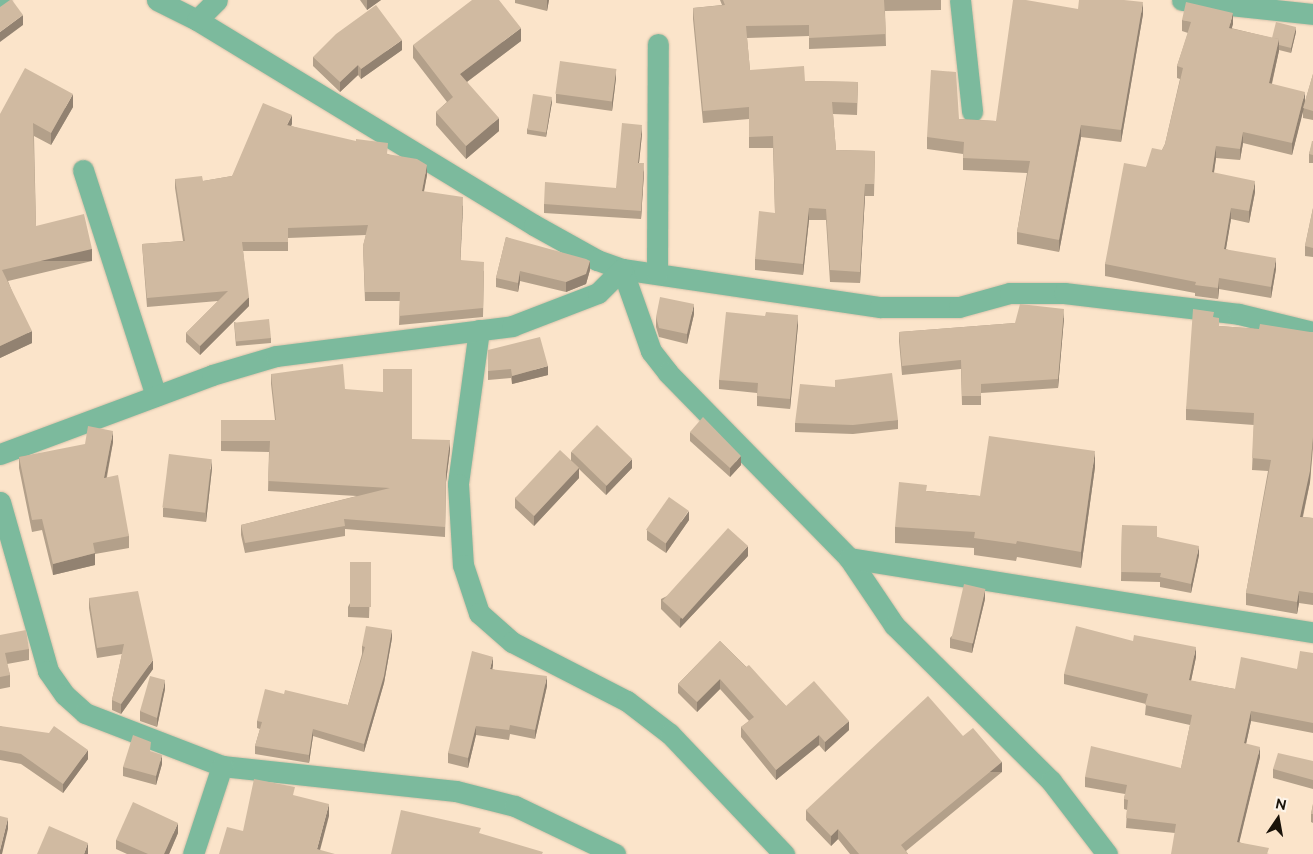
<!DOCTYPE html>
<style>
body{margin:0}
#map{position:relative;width:1313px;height:854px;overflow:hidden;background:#fbe4ca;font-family:Raleway,sans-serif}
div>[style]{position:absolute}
.roads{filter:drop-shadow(0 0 1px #d7c3ab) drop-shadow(0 0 1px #d7c3ab)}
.minor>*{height:21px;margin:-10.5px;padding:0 10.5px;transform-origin:10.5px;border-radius:10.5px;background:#7cba9d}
.wall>*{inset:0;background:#b3a08a}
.shaded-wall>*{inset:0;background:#928271;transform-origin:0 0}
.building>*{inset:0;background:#d0baa1;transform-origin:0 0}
span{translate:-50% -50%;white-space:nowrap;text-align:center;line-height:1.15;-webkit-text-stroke:4.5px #fdf4e9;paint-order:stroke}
.north{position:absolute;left:1253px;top:794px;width:50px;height:50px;-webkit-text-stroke:4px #fdf4e9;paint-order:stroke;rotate:12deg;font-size:14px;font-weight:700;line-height:20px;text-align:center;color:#1a130a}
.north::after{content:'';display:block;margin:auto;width:18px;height:22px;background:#1a130a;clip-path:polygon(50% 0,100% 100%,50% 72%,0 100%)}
</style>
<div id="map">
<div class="roads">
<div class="minor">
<div style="left:157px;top:0;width:45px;rotate:26.6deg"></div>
<div style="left:197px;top:20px;width:394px;rotate:31.3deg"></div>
<div style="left:534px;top:225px;width:72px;rotate:29.1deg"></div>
<div style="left:597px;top:260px;width:27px;rotate:20deg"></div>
<div style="left:622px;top:269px;width:261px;rotate:8.4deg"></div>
<div style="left:880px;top:307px;width:79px"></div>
<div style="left:959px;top:307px;width:53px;rotate:-15.4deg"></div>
<div style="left:1010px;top:293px;width:54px"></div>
<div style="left:1064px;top:293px;width:176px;rotate:6.8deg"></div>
<div style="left:1239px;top:314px;width:76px;rotate:13.7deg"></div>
<div style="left:960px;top:0;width:112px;rotate:83.8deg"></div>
<div style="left:1182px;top:0;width:132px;rotate:6.1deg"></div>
<div style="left:0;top:1px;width:1px;rotate:-45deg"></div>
<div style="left:197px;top:20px;width:28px;rotate:-45deg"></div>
<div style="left:83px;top:170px;width:237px;rotate:72.1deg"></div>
<div style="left:622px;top:269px;width:87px;rotate:70.5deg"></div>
<div style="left:651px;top:351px;width:28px;rotate:52deg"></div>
<div style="left:668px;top:373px;width:259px;rotate:45.6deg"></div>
<div style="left:849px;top:558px;width:81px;rotate:56.1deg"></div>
<div style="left:894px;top:625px;width:221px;rotate:44.8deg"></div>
<div style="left:1051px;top:781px;width:92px;rotate:52.5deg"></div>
<div style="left:657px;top:274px;width:230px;rotate:-89.8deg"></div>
<div style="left:479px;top:330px;width:155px;rotate:97.8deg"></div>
<div style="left:458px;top:484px;width:81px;rotate:86.5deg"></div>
<div style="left:463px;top:565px;width:51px;rotate:71.6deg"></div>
<div style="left:479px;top:613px;width:44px;rotate:41.3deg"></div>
<div style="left:512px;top:642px;width:129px;rotate:27.2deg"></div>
<div style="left:627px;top:701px;width:54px;rotate:37.5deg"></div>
<div style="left:670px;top:734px;width:166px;rotate:46.5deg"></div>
<div style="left:0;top:454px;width:226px;rotate:-20.4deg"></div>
<div style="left:212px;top:375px;width:67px;rotate:-16.5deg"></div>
<div style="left:276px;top:356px;width:238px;rotate:-7.2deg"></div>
<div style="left:512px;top:326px;width:92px;rotate:-21deg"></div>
<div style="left:598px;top:293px;width:34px;rotate:-45deg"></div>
<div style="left:0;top:502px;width:176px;rotate:74.1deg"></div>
<div style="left:48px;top:671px;width:29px;rotate:55deg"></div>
<div style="left:65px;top:695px;width:27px;rotate:42deg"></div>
<div style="left:85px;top:713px;width:147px;rotate:21.1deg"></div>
<div style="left:222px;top:766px;width:235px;rotate:6.1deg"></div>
<div style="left:456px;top:791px;width:61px;rotate:14.3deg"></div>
<div style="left:515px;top:806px;width:111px;rotate:25.6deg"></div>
<div style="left:849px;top:558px;width:470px;rotate:9.1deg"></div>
<div style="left:193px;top:854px;width:93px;rotate:-71.8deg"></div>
</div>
</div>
<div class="wall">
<div style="clip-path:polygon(360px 0,381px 0,367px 10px)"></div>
<div style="clip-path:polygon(515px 0,549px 0,547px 11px,515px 3px)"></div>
<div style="clip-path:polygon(720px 0,941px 0,941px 10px,885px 11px,886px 46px,809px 49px,809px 36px,747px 38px,750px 70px,805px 81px,858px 82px,857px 115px,833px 114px,836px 150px,875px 151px,874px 196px,865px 196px,860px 283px,830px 282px,826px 220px,809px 220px,803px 275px,755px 270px,755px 259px,775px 213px,773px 148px,749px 148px,749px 119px,703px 123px,693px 19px,693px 8px,722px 5px)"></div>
<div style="clip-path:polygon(1078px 9px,1143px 14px,1121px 142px,1081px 137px,1059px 252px,1017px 244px,1017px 232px,1027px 173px,963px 170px,963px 154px,927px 149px,927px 137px,959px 119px,996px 121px)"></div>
<div style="clip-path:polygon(1182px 20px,1233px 24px,1231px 28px,1272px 38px,1296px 32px,1291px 53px,1279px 50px,1272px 84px,1305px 102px,1313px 74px,1313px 120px,1303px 118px,1303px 110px,1292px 155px,1243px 143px,1240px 160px,1216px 158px,1214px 173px,1255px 192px,1249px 223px,1231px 219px,1226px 249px,1276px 269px,1271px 298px,1219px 289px,1218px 299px,1195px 296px,1195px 293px,1105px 276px,1105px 264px,1146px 167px,1162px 150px,1165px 144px,1180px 79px,1177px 78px,1177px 66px,1188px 33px,1182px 31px)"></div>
<div style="clip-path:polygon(521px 41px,467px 82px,499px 131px,466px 159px,436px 125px,436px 112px,447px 102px,413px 58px,413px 45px)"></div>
<div style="clip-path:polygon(402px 50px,361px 79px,358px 75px,340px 92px,313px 66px,313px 57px)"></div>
<div style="clip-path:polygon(616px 78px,612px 111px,556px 103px,556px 94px)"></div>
<div style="clip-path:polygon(552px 102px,546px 137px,527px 134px,527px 129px)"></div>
<div style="clip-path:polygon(73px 107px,51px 145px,34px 136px,36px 226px,92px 261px,8px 281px,32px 343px,0 358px,0 114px)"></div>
<div style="clip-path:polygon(292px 124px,291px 126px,388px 154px,427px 175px,424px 192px,463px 206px,460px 260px,484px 271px,483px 317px,399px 325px,400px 301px,365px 301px,363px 246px,366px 235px,288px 238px,288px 251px,243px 251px,249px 306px,200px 355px,186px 342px,186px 333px,218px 301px,147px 307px,142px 244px,183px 241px,175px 188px,175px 179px,203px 181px,232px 176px)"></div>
<div style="clip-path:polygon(642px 134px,639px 163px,644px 172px,641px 219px,544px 213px,544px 204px,616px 188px)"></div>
<div style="clip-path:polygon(1313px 141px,1313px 163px,1309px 163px,1309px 154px)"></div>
<div style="clip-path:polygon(1313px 208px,1313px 257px,1305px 256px,1305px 246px)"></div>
<div style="clip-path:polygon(506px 237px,590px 270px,586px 284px,566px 292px,520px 281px,518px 292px,496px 287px,496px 278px)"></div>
<div style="clip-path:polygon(694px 314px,687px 344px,659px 337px,656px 327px,656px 317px)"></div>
<div style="clip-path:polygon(1214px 317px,1219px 326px,1259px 329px,1310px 332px,1313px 332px,1313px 449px,1310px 482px,1303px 517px,1313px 518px,1313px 605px,1299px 603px,1297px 614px,1246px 605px,1246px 593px,1268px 471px,1252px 470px,1254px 425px,1186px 420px,1186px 409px)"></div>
<div style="clip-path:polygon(1064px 318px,1058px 388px,981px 393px,981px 405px,962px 405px,961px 369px,902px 375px,899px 341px,899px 332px,1015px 323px)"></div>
<div style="clip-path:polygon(234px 322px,271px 338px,271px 343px,236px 346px)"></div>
<div style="clip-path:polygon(798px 325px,790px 409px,757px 406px,757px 393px,719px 389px,719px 380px)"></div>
<div style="clip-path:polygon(488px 350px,548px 375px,512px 384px,511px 378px,488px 380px)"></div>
<div style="clip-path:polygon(271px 374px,345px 389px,412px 439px,450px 450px,446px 482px,445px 537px,345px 529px,345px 536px,245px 553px,241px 535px,241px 525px,357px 496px,268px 491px,269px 452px,221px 451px,221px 420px,275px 420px,271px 384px)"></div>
<div style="clip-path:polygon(898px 420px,898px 429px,853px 434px,795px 432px,795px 423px)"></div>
<div style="clip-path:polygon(690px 432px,741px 465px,730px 477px,690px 441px)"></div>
<div style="clip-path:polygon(113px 442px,107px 477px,129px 536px,129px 548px,95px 554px,95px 565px,53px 575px,42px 530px,32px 532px,19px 468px,19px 457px)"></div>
<div style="clip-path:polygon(571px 452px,632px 468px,606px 495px,579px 469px,579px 478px,534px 526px,515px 508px,515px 498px,571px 460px)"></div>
<div style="clip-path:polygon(1095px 467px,1081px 568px,1017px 557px,1016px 561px,974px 555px,974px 548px,895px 543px,895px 527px,927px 491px,980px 496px)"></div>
<div style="clip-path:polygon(212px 468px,206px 522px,163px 517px,163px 508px)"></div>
<div style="clip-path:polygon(689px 520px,666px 553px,647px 540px,647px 530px)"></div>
<div style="clip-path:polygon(1122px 525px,1157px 537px,1199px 555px,1191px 593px,1160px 587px,1160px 582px,1121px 581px)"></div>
<div style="clip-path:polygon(748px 556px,680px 628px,661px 609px,661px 599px)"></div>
<div style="clip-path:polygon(371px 562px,369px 618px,348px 617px,348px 607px)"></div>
<div style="clip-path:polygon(89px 598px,153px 669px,121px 714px,112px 710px,112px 700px,122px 654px,97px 658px,89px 608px)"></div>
<div style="clip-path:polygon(985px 599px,972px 653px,950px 648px,950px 638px)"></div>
<div style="clip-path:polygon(0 635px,29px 649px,29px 660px,7px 664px,10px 675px,10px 687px,0 689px)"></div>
<div style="clip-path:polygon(392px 638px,384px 683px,364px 752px,313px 736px,309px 763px,255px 754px,255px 746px,260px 729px,257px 728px,257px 721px,284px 694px,348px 705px,362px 654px,362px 646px)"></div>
<div style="clip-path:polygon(720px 641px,786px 706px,849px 730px,825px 752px,819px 745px,776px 780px,741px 737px,741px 727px,749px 721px,720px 689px,697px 712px,678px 693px,678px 684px)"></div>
<div style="clip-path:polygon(1313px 653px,1313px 733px,1251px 721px,1246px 744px,1260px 757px,1239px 842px,1269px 854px,1175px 833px,1126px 828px,1127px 810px,1124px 809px,1124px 799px,1125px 794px,1085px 787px,1085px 777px,1181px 768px,1190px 725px,1145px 715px,1146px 704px,1064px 684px,1064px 674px,1196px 657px,1191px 681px,1235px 689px,1297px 669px)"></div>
<div style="clip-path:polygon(493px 666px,492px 669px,547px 686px,535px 739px,510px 734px,509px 740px,476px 735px,468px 768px,448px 763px,448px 753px)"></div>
<div style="clip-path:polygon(165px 689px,157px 727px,140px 721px,140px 711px)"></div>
<div style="clip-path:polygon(0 726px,88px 759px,63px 793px,21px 764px,0 760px)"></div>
<div style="clip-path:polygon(963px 736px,1002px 772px,906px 851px,908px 854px,850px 854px,838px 839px,831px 846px,806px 820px,806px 810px)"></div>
<div style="clip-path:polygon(151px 752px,162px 764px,156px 785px,123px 776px,123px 767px)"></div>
<div style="clip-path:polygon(1313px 761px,1313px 789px,1273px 778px,1273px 769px)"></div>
<div style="clip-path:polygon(1313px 804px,1313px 823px,1311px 822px,1311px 814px)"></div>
<div style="clip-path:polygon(178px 833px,169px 854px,127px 854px,116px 849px,116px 840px)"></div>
</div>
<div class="shaded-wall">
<div style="clip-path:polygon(367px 0,381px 0,367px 10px)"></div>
<div style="clip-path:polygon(547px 0,549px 0,547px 11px)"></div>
<div style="clip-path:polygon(1143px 2px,1143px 14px,1121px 142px,1121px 130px)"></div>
<div style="clip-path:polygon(1233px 13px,1233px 24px,1229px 39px,1229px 28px)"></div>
<div style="clip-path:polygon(23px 15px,23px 25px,0 42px,0 32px)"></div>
<div style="clip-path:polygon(1296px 27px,1296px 32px,1291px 53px,1291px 48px)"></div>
<div style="clip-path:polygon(521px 28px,521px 41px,460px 87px,460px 74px)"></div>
<div style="clip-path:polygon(1279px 39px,1279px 51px,1269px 95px,1269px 83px)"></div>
<div style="clip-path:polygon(402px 40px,402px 50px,361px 79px,361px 69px)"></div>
<div style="clip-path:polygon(358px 65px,358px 75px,340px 92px,340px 82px)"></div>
<div style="clip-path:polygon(616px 69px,616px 78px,612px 111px,612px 102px)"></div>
<div style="clip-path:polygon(1305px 92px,1305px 104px,1292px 155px,1292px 143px)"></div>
<div style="clip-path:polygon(73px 94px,73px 107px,51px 145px,51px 133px)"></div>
<div style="clip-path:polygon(552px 97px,552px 102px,546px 137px,546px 132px)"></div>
<div style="clip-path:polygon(292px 115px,292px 124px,287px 134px,287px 125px)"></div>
<div style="clip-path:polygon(499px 118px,499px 131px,466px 159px,466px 146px)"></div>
<div style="clip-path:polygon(642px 125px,642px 134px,638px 172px,638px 163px)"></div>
<div style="clip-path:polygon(1081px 125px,1081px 137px,1059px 252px,1059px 240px)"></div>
<div style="clip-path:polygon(1243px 132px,1243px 143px,1240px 160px,1240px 149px)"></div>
<div style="clip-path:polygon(1216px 146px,1216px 158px,1212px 184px,1212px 172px)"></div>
<div style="clip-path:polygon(644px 163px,644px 172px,641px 219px,641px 211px)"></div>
<div style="clip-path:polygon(427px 165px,427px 175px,422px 200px,422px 191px)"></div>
<div style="clip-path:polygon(1255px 181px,1255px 192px,1249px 223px,1249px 211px)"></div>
<div style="clip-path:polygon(865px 184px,865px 196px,860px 283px,860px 272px)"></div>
<div style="clip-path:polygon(463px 197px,463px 206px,460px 269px,460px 260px)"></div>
<div style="clip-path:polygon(809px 208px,809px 220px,803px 275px,803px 264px)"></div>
<div style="clip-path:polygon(1231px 208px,1231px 219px,1224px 260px,1224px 249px)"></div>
<div style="left:92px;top:249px;width:12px;height:92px;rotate:90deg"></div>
<div style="clip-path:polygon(1276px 258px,1276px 269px,1271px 298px,1271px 287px)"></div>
<div style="clip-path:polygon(590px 261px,590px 270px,586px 284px,566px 292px,566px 282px)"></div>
<div style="clip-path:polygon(520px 271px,520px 281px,518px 292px,518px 283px)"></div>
<div style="clip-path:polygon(1219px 278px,1219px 289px,1218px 299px,1218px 288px)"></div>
<div style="clip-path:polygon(249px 297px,249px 306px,200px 355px,200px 346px)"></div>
<div style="clip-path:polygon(694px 304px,694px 314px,687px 344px,687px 334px)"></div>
<div style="clip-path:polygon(1064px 309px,1064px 318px,1058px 388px,1058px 379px)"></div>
<div style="clip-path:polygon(798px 315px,798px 325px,790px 409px,790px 399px)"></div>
<div style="clip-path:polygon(32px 331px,32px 343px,0 358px,0 346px)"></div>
<div style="clip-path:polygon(548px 366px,548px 375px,512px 384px,512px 376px)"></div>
<div style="clip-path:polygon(113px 431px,113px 442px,104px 489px,104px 478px)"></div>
<div style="clip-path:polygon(1313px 437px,1310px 482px,1300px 528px,1300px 517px)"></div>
<div style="clip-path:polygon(450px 440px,450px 450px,446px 482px,445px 537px,446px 472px)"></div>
<div style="clip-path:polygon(1095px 451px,1095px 467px,1081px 568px,1081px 552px)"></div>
<div style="clip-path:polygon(741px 456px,741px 465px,730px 477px,730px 468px)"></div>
<div style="clip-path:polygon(212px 459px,212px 468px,206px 522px,206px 513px)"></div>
<div style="clip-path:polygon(632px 459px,632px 468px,606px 495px,606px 486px)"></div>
<div style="clip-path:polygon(579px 468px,579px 478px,534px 526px,534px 516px)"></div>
<div style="clip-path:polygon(689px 511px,689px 520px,666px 553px,666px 543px)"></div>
<div style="clip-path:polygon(748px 546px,748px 556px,680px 628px,680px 619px)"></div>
<div style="clip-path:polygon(1199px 546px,1199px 555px,1191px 593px,1191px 584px)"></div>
<div style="clip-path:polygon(95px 553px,95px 565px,53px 575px,53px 564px)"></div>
<div style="clip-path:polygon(985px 589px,985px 599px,972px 653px,972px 644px)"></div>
<div style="clip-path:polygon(1299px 591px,1299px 603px,1297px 614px,1297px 602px)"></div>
<div style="clip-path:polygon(392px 630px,392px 638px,384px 683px,364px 752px,364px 744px)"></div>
<div style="clip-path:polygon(1196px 647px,1196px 657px,1189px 690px,1189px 680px)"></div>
<div style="clip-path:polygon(493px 657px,493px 666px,490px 679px,490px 669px)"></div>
<div style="clip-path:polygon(153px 660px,153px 669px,121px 714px,121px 704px)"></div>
<div style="clip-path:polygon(547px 676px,547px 686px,535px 739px,535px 730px)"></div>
<div style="clip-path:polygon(720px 679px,720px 689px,697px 712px,697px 702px)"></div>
<div style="clip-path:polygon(165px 680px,165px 689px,157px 727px,157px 718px)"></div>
<div style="clip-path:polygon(1251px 711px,1251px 721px,1244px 753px,1244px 743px)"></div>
<div style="clip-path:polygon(849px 721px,849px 730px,825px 752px,825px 742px)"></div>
<div style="clip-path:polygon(476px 726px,476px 735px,468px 768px,468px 758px)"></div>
<div style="clip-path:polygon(313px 729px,313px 736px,309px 763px,309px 755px)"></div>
<div style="clip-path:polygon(819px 735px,819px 745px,776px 780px,776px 770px)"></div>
<div style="clip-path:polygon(1260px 747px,1260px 757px,1237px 852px,1237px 842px)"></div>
<div style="clip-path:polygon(88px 750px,88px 759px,63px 793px,63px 784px)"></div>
<div style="clip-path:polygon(162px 755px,162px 764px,156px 785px,156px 776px)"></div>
<div style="left:1002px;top:762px;width:10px;height:131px;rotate:90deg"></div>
<div style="clip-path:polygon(329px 804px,329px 816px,319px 854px,317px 849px)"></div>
<div style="clip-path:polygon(8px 818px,8px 829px,2px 854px,0 854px,0 850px)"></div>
<div style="clip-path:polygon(178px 823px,178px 833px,169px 854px,164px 854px)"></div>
<div style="clip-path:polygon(838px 829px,838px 839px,831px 846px,831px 836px)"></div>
<div style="clip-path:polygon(88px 843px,88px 854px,84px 854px)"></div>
</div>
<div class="building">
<div style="clip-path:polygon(10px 0,12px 0,23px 15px,0 32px,0 7px)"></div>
<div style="clip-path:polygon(472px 0,499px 0,521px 28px,460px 74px,499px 118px,466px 146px,436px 112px,453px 97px,413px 45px)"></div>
<div style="clip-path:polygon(723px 0,884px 0,886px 34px,809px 38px,809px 25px,746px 26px,750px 70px,804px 66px,805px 81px,858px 82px,857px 103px,832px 102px,836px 150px,875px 151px,874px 184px,865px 184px,860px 272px,830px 270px,826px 209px,809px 208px,803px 264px,755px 259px,759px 211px,775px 213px,773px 136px,749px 137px,749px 107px,703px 111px,693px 8px,725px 5px)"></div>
<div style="clip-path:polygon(1013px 0,1026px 0,1078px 9px,1079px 0,1124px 0,1143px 2px,1121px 130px,1081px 125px,1059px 240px,1017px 232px,1030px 161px,963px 158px,964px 142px,927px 137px,931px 70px,956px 72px,959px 119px,996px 121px)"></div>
<div style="clip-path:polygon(1186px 2px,1233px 13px,1229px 28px,1279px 39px,1269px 83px,1305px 92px,1292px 143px,1243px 132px,1240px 149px,1216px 146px,1212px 172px,1255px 181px,1249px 211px,1231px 208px,1224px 249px,1276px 258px,1271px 287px,1219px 278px,1218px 288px,1195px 285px,1196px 282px,1105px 264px,1124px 163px,1146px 167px,1152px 148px,1162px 150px,1165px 144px,1183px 68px,1177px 66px,1191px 22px,1182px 20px)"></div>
<div style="clip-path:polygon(376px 5px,402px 40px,361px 69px,358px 65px,340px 82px,313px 57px,336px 34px)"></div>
<div style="clip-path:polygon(1276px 22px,1296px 27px,1291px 48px,1279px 45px,1279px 39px,1272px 38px)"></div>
<div style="left:560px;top:61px;width:57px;height:33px;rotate:8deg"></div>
<div style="clip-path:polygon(25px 68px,73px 94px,51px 133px,33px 123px,36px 226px,84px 214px,92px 249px,2px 270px,32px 331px,0 346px,0 114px)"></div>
<div style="clip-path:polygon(1313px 74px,1313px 111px,1303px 108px)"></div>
<div style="left:533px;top:94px;width:19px;height:36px;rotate:9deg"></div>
<div style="clip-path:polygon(263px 103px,292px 115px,287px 125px,356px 141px,356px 139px,388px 143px,387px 154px,417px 159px,427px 165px,422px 191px,463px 197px,460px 260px,484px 262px,483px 308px,399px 316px,400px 292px,365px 292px,363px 246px,368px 225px,288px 228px,288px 242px,242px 242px,249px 297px,200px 346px,186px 333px,228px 291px,147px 298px,142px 244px,185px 241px,175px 179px,202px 176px,203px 181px,232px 176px)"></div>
<div style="clip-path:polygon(622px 123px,642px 125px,638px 163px,644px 163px,641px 211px,544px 204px,545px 182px,616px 188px)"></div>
<div style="clip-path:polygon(1312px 141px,1313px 141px,1313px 155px,1309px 154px)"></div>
<div style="clip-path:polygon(1313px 208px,1313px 248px,1305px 246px)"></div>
<div style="clip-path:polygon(506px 237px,586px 259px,590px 261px,586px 274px,566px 282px,520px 271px,518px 283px,496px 278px)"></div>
<div style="clip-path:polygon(660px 297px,694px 304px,687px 334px,659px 328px,656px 317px)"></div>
<div style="clip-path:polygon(1020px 304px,1064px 309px,1058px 379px,981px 384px,981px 396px,962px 396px,961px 360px,902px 366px,899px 332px,1015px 323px)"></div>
<div style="clip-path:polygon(1193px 309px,1214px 312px,1213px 317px,1219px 318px,1219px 326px,1259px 329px,1260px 324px,1310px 332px,1313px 332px,1313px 437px,1310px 471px,1300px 517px,1313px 518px,1313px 593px,1299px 591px,1297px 602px,1246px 593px,1271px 460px,1252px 458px,1254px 413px,1186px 409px)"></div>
<div style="clip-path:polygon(726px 312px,765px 316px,766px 312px,798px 315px,790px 399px,757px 396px,758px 383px,719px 380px)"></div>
<div style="left:269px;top:319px;width:19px;height:35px;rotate:84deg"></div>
<div style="clip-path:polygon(540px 337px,548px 366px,512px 376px,511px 369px,488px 371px,488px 350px)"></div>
<div style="clip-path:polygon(343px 364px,345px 389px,383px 392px,383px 369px,412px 369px,412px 439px,450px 440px,446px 472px,445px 527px,344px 519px,345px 526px,245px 543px,241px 525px,390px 488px,268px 481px,270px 441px,221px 441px,221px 420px,276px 420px,271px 374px)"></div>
<div style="clip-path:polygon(892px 373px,898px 420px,853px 425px,795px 423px,800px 384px,835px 387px,835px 380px)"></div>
<div style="clip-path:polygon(703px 417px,741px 456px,730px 468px,690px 432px)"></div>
<div style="left:597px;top:425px;width:49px;height:37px;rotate:44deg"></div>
<div style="clip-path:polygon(88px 426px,113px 431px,104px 478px,118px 475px,129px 536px,93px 543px,95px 553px,53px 564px,42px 519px,32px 520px,19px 457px,85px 444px)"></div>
<div style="clip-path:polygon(989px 436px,1095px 451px,1081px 552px,1017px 541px,1016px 544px,974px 538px,975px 532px,895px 527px,899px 482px,927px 485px,926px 491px,980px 496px)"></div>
<div style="left:560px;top:450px;width:26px;height:66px;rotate:43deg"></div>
<div style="left:169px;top:454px;width:43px;height:54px;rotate:7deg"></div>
<div style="left:669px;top:497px;width:24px;height:40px;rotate:35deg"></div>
<div style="clip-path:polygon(1122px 525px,1157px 526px,1157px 537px,1199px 546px,1191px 584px,1160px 577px,1161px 573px,1121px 572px)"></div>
<div style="left:728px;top:528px;width:27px;height:98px;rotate:42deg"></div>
<div style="left:350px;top:562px;width:21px;height:45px"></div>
<div style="left:964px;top:584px;width:22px;height:56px;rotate:13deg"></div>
<div style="clip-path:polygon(138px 591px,153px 660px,121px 704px,112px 700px,124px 644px,97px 648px,89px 598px)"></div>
<div style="clip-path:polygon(366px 626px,392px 630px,384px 676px,364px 744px,313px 729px,309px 755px,255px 746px,262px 722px,257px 721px,265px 689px,284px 694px,285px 690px,348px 705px,365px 647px,362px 646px)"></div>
<div style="clip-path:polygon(1076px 626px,1133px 641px,1134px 635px,1196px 647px,1189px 680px,1235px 689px,1241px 657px,1297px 669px,1300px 651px,1313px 653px,1313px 723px,1251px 711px,1244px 743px,1260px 747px,1237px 842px,1269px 848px,1267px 854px,1171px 854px,1176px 824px,1126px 818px,1128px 800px,1124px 799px,1127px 785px,1085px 777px,1091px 746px,1181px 768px,1192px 715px,1145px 705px,1148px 694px,1064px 674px)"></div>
<div style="clip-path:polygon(26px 630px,29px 649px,5px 653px,10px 675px,0 677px,0 635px)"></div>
<div style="clip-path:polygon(720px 641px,746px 667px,749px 665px,786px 706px,814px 681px,849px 721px,825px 742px,819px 735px,776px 770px,741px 727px,754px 717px,720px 679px,697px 702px,678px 684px)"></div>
<div style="clip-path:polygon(472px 651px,493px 657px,490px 669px,547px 676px,535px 730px,510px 725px,509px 730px,476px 726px,468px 758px,448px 753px)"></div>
<div style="clip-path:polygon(150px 676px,165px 680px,157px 718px,140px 711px)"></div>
<div style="clip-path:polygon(928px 696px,963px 736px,973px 728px,1002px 762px,901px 845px,908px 854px,859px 854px,838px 829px,831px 836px,806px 810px)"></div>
<div style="clip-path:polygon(0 726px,49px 733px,54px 726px,88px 750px,63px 784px,21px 754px,0 750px)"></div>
<div style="clip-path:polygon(133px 735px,151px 742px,150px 751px,162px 755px,156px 776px,123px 767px)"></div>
<div style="clip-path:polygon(1278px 753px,1313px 761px,1313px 780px,1273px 769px)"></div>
<div style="clip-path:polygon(254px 779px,295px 787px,293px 795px,329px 804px,317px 849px,335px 854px,219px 854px,227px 827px,243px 831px)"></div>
<div style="clip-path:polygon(133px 802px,178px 823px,164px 854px,148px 854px,116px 840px)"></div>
<div style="clip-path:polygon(1313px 804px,1313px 814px,1311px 814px)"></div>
<div style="clip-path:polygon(401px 810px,481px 828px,479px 833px,543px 852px,542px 854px,391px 854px)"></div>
<div style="clip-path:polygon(0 816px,8px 818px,0 850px)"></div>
<div style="clip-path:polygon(49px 826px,88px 843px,84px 854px,37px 854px)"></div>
</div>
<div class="north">N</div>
</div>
